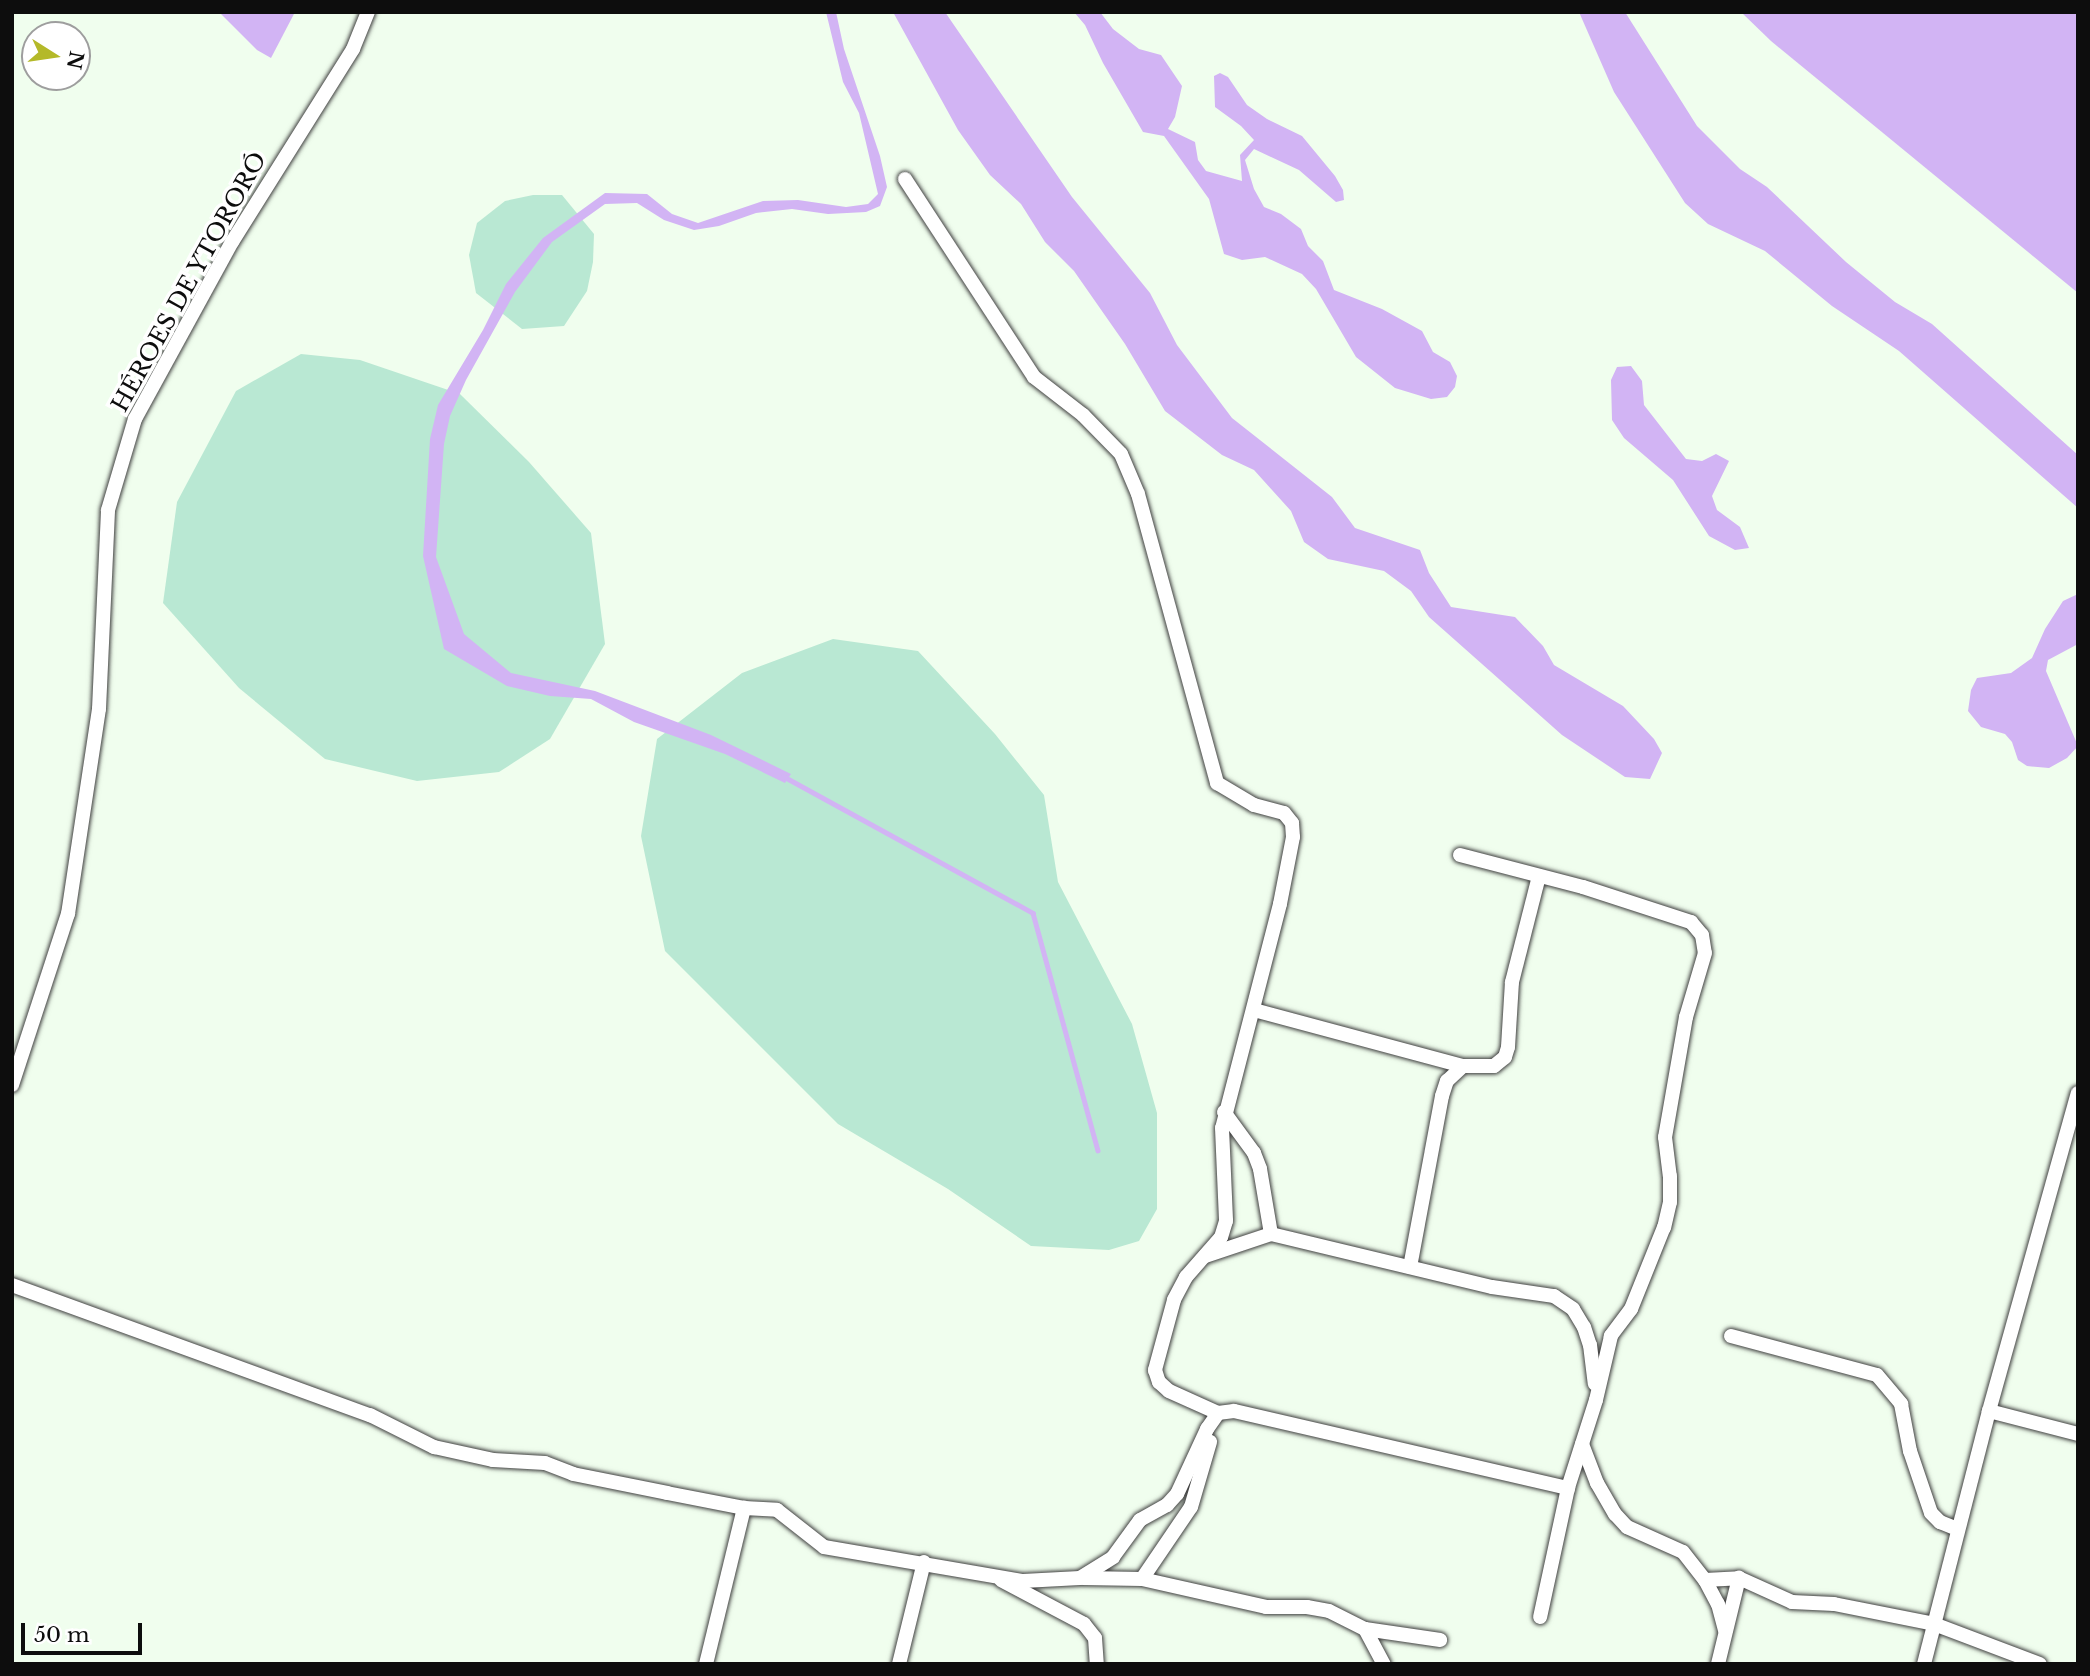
<!DOCTYPE html>
<meta charset="utf-8">
<style>
body{margin:0}
#map{position:relative;width:2090px;height:1676px;overflow:hidden;background:#f0feee;font-family:"Libre Baskerville",serif}
div>[style]{position:absolute}
.green>*{inset:0;background:#b9e8d3}
.water>*{inset:0;background:#d2b4f4}
.stream>*{height:4.5px;margin:-2.25px;padding:0 2.25px;transform-origin:2.25px;border-radius:2.25px;background:#d2b4f4}
.roads{filter:drop-shadow(0 0 2px #404040) drop-shadow(0 0 2px #404040)}
.minor>*{height:14px;margin:-7px;padding:0 7px;transform-origin:7px;border-radius:7px;background:#fff}
span{translate:-50% -50%;white-space:nowrap;text-align:center;line-height:1.15;-webkit-text-stroke:7px #fff;paint-order:stroke}
.street-label{font-size:23px;color:#0d0d0d}
.frame{position:absolute;inset:0;border:14px solid #0d0d0d;pointer-events:none}
.north{position:absolute;left:21px;top:21px;width:70px;height:70px;box-sizing:border-box;background:#fff;border:2px solid #9e9e9e;border-radius:50%;rotate:102deg;font-size:19px;font-weight:700;line-height:28px;text-align:center;color:#0d0d0d}
.north::after{content:'';display:block;margin:auto;width:24px;height:32px;background:#b4b929;clip-path:polygon(50% 0,100% 100%,50% 72%,0 100%)}
.scale{position:absolute;left:21px;top:1623px;width:121px;height:32px;box-sizing:border-box;border:4px solid #0d0d0d;border-top:0;padding-left:9px;font-size:21px;line-height:24px;white-space:nowrap;color:#0d0d0d;-webkit-text-stroke:5px #fff;paint-order:stroke}
</style>
<div id="map">
<div class="green">
<div style="clip-path:polygon(533px 195px,562px 195px,594px 234px,593px 262px,587px 291px,564px 326px,522px 329px,476px 293px,469px 255px,477px 223px,505px 201px)"></div>
<div style="clip-path:polygon(301px 354px,360px 360px,460px 394px,529px 462px,591px 533px,605px 644px,550px 739px,499px 772px,417px 781px,325px 759px,239px 688px,163px 603px,177px 502px,236px 391px)"></div>
<div style="clip-path:polygon(833px 639px,918px 651px,995px 734px,1044px 795px,1058px 882px,1132px 1024px,1157px 1113px,1157px 1209px,1139px 1241px,1109px 1250px,1031px 1246px,948px 1189px,838px 1124px,665px 951px,641px 836px,657px 739px,742px 673px)"></div>
</div>
<div class="water">
<div style="clip-path:polygon(219px 12px,295px 12px,271px 58px,257px 50px)"></div>
<div style="clip-path:polygon(826px 12px,836px 12px,844px 49px,880px 156px,887px 187px,880px 206px,866px 212px,828px 214px,792px 209px,756px 213px,719px 226px,694px 230px,664px 220px,637px 203px,605px 204px,552px 242px,515px 292px,466px 380px,450px 416px,444px 444px,436px 557px,464px 634px,511px 673px,595px 691px,711px 735px,791px 774px,785px 783px,725px 754px,634px 722px,591px 699px,550px 696px,507px 686px,444px 649px,423px 556px,430px 439px,438px 405px,483px 330px,506px 284px,543px 238px,605px 193px,647px 194px,672px 214px,698px 223px,763px 201px,798px 200px,846px 207px,868px 204px,878px 194px,859px 113px,843px 82px)"></div>
<div style="clip-path:polygon(893px 12px,945px 12px,1072px 197px,1150px 293px,1177px 345px,1232px 418px,1332px 497px,1355px 528px,1420px 550px,1429px 573px,1451px 607px,1515px 617px,1543px 646px,1554px 665px,1623px 706px,1654px 739px,1662px 753px,1650px 779px,1625px 777px,1562px 735px,1429px 617px,1411px 591px,1384px 571px,1328px 559px,1304px 542px,1291px 511px,1254px 470px,1222px 455px,1165px 411px,1125px 344px,1074px 271px,1045px 242px,1021px 204px,990px 175px,958px 130px)"></div>
<div style="clip-path:polygon(1074px 12px,1100px 12px,1113px 29px,1139px 49px,1161px 55px,1182px 86px,1175px 117px,1168px 129px,1195px 142px,1198px 160px,1206px 171px,1242px 181px,1240px 155px,1254px 140px,1241px 126px,1215px 107px,1214px 76px,1220px 73px,1228px 77px,1247px 105px,1267px 119px,1302px 136px,1335px 176px,1343px 190px,1344px 200px,1336px 202px,1299px 170px,1254px 149px,1245px 160px,1254px 189px,1264px 207px,1281px 214px,1301px 229px,1308px 246px,1323px 261px,1334px 290px,1382px 309px,1422px 331px,1433px 352px,1450px 362px,1457px 376px,1455px 387px,1447px 397px,1431px 399px,1395px 388px,1356px 357px,1316px 289px,1302px 274px,1265px 257px,1242px 260px,1224px 254px,1209px 199px,1164px 136px,1143px 132px,1103px 63px,1085px 25px)"></div>
<div style="clip-path:polygon(1579px 12px,1625px 12px,1697px 126px,1740px 169px,1767px 187px,1846px 262px,1895px 302px,1932px 324px,2078px 455px,2078px 508px,1899px 351px,1832px 306px,1765px 251px,1708px 224px,1685px 203px,1614px 92px)"></div>
<div style="clip-path:polygon(1741px 12px,2078px 12px,2078px 293px,1771px 41px)"></div>
<div style="clip-path:polygon(1631px 366px,1642px 381px,1644px 405px,1686px 459px,1702px 461px,1716px 454px,1729px 461px,1712px 496px,1717px 510px,1740px 527px,1749px 548px,1735px 550px,1709px 536px,1673px 480px,1624px 438px,1612px 420px,1611px 380px,1617px 367px)"></div>
<div style="clip-path:polygon(2078px 594px,2078px 644px,2048px 660px,2046px 671px,2078px 746px,2067px 758px,2049px 768px,2027px 766px,2018px 760px,2012px 742px,2005px 734px,1981px 727px,1968px 711px,1971px 690px,1977px 678px,2011px 673px,2032px 658px,2045px 629px,2063px 601px)"></div>
</div>
<div class="stream">
<div style="left:783px;top:776px;width:285px;rotate:28.7deg"></div>
<div style="left:1033px;top:913px;width:246px;rotate:74.7deg"></div>
</div>
<div class="roads">
<div class="minor">
<div style="left:905px;top:179px;width:236px;rotate:56.9deg"></div>
<div style="left:1034px;top:377px;width:62px;rotate:37.8deg"></div>
<div style="left:1083px;top:415px;width:54px;rotate:45.7deg"></div>
<div style="left:1121px;top:454px;width:43px;rotate:67deg"></div>
<div style="left:1138px;top:494px;width:300px;rotate:74.7deg"></div>
<div style="left:1217px;top:783px;width:43px;rotate:30.7deg"></div>
<div style="left:1254px;top:805px;width:31px;rotate:15deg"></div>
<div style="left:1284px;top:813px;width:13px;rotate:51deg"></div>
<div style="left:1292px;top:823px;width:14px;rotate:86deg"></div>
<div style="left:1293px;top:837px;width:68px;rotate:101deg"></div>
<div style="left:1280px;top:904px;width:231px;rotate:104.5deg"></div>
<div style="left:1222px;top:1128px;width:93px;rotate:87.5deg"></div>
<div style="left:1226px;top:1221px;width:17px;rotate:107deg"></div>
<div style="left:1221px;top:1237px;width:53px;rotate:131.2deg"></div>
<div style="left:1186px;top:1277px;width:26px;rotate:118deg"></div>
<div style="left:1174px;top:1300px;width:73px;rotate:105.2deg"></div>
<div style="left:1155px;top:1370px;width:13px;rotate:72deg"></div>
<div style="left:1159px;top:1382px;width:13px;rotate:42deg"></div>
<div style="left:1169px;top:1391px;width:54px;rotate:24.2deg"></div>
<div style="left:1218px;top:1413px;width:16px;rotate:-7deg"></div>
<div style="left:1234px;top:1411px;width:343px;rotate:13deg"></div>
<div style="left:1460px;top:855px;width:127px;rotate:14.6deg"></div>
<div style="left:1583px;top:887px;width:114px;rotate:18deg"></div>
<div style="left:1691px;top:922px;width:17px;rotate:50deg"></div>
<div style="left:1702px;top:935px;width:18px;rotate:81deg"></div>
<div style="left:1705px;top:953px;width:67px;rotate:106.5deg"></div>
<div style="left:1686px;top:1017px;width:122px;rotate:99.9deg"></div>
<div style="left:1665px;top:1137px;width:39px;rotate:83deg"></div>
<div style="left:1670px;top:1176px;width:26px;rotate:90deg"></div>
<div style="left:1670px;top:1202px;width:26px;rotate:103deg"></div>
<div style="left:1664px;top:1227px;width:88px;rotate:111.9deg"></div>
<div style="left:1631px;top:1309px;width:34px;rotate:127deg"></div>
<div style="left:1611px;top:1336px;width:66px;rotate:103.2deg"></div>
<div style="left:1596px;top:1400px;width:92px;rotate:107.7deg"></div>
<div style="left:1568px;top:1488px;width:132px;rotate:102.2deg"></div>
<div style="left:1254px;top:1010px;width:216px;rotate:15deg"></div>
<div style="left:1463px;top:1066px;width:31px"></div>
<div style="left:1494px;top:1066px;width:14px;rotate:-39deg"></div>
<div style="left:1505px;top:1057px;width:10px;rotate:-73deg"></div>
<div style="left:1508px;top:1047px;width:65px;rotate:-86.5deg"></div>
<div style="left:1512px;top:982px;width:109px;rotate:-75.7deg"></div>
<div style="left:12px;top:1085px;width:180px;rotate:-71.9deg"></div>
<div style="left:68px;top:914px;width:207px;rotate:-81.4deg"></div>
<div style="left:99px;top:709px;width:199px;rotate:-87.4deg"></div>
<div style="left:108px;top:510px;width:95px;rotate:-73.5deg"></div>
<div style="left:135px;top:419px;width:202px;rotate:-61.3deg"></div>
<div style="left:232px;top:242px;width:228px;rotate:-57.9deg"></div>
<div style="left:353px;top:49px;width:40px;rotate:-68deg"></div>
<div style="left:1224px;top:1112px;width:51px;rotate:53.8deg"></div>
<div style="left:1254px;top:1153px;width:17px;rotate:69deg"></div>
<div style="left:1260px;top:1169px;width:66px;rotate:80.4deg"></div>
<div style="left:1205px;top:1256px;width:70px;rotate:-18.4deg"></div>
<div style="left:1271px;top:1234px;width:227px;rotate:13.5deg"></div>
<div style="left:1492px;top:1287px;width:63px;rotate:8.3deg"></div>
<div style="left:1554px;top:1296px;width:23px;rotate:34deg"></div>
<div style="left:1573px;top:1309px;width:21px;rotate:59deg"></div>
<div style="left:1584px;top:1327px;width:19px;rotate:72deg"></div>
<div style="left:1590px;top:1345px;width:39px;rotate:83deg"></div>
<div style="left:1410px;top:1267px;width:174px;rotate:-79.4deg"></div>
<div style="left:1442px;top:1096px;width:16px;rotate:-72deg"></div>
<div style="left:1447px;top:1081px;width:22px;rotate:-43deg"></div>
<div style="left:12px;top:1285px;width:381px;rotate:20deg"></div>
<div style="left:370px;top:1415px;width:72px;rotate:26.6deg"></div>
<div style="left:434px;top:1447px;width:60px;rotate:12.4deg"></div>
<div style="left:493px;top:1460px;width:52px;rotate:3.3deg"></div>
<div style="left:545px;top:1463px;width:30px;rotate:21deg"></div>
<div style="left:573px;top:1474px;width:96px;rotate:11.4deg"></div>
<div style="left:667px;top:1493px;width:78px;rotate:11deg"></div>
<div style="left:744px;top:1508px;width:33px;rotate:3deg"></div>
<div style="left:777px;top:1510px;width:60px;rotate:38.2deg"></div>
<div style="left:824px;top:1547px;width:202px;rotate:9.7deg"></div>
<div style="left:1023px;top:1581px;width:57px;rotate:-3deg"></div>
<div style="left:1080px;top:1578px;width:39px;rotate:-32deg"></div>
<div style="left:1113px;top:1557px;width:46px;rotate:-53.9deg"></div>
<div style="left:1140px;top:1520px;width:31px;rotate:-29deg"></div>
<div style="left:1167px;top:1505px;width:15px;rotate:-48deg"></div>
<div style="left:1177px;top:1494px;width:72px;rotate:-65.2deg"></div>
<div style="left:1207px;top:1429px;width:19px;rotate:-55deg"></div>
<div style="left:1731px;top:1336px;width:151px;rotate:15deg"></div>
<div style="left:1877px;top:1375px;width:38px;rotate:50deg"></div>
<div style="left:1901px;top:1404px;width:48px;rotate:79.2deg"></div>
<div style="left:1910px;top:1451px;width:65px;rotate:71.3deg"></div>
<div style="left:1931px;top:1513px;width:13px;rotate:45deg"></div>
<div style="left:1940px;top:1522px;width:18px;rotate:22deg"></div>
<div style="left:1989px;top:1411px;width:92px;rotate:14.5deg"></div>
<div style="left:1582px;top:1444px;width:42px;rotate:69deg"></div>
<div style="left:1597px;top:1483px;width:36px;rotate:60deg"></div>
<div style="left:1615px;top:1514px;width:18px;rotate:47deg"></div>
<div style="left:1627px;top:1527px;width:61px;rotate:24.1deg"></div>
<div style="left:1683px;top:1552px;width:36px;rotate:52deg"></div>
<div style="left:1705px;top:1580px;width:34px;rotate:-3deg"></div>
<div style="left:1739px;top:1578px;width:58px;rotate:24.4deg"></div>
<div style="left:1792px;top:1602px;width:42px;rotate:2.7deg"></div>
<div style="left:1834px;top:1604px;width:102px;rotate:11.3deg"></div>
<div style="left:1934px;top:1624px;width:113px;rotate:20.7deg"></div>
<div style="left:1083px;top:1578px;width:59px;rotate:1deg"></div>
<div style="left:1142px;top:1579px;width:87px;rotate:-55.8deg"></div>
<div style="left:1191px;top:1507px;width:68px;rotate:-73.7deg"></div>
<div style="left:1142px;top:1579px;width:127px;rotate:12.7deg"></div>
<div style="left:1266px;top:1607px;width:41px"></div>
<div style="left:1307px;top:1607px;width:22px;rotate:10deg"></div>
<div style="left:1329px;top:1611px;width:40px;rotate:26.6deg"></div>
<div style="left:1365px;top:1629px;width:76px;rotate:8.3deg"></div>
<div style="left:1001px;top:1580px;width:94px;rotate:27.9deg"></div>
<div style="left:1084px;top:1624px;width:18px;rotate:52deg"></div>
<div style="left:1095px;top:1638px;width:26px;rotate:86deg"></div>
<div style="left:1705px;top:1580px;width:27px;rotate:62deg"></div>
<div style="left:1718px;top:1604px;width:27px;rotate:75deg"></div>
<div style="left:1365px;top:1629px;width:40px;rotate:62deg"></div>
<div style="left:706px;top:1664px;width:161px;rotate:-76.3deg"></div>
<div style="left:899px;top:1664px;width:105px;rotate:-76.2deg"></div>
<div style="left:1718px;top:1664px;width:89px;rotate:-76.3deg"></div>
<div style="left:1924px;top:1664px;width:261px;rotate:-75.6deg"></div>
<div style="left:1989px;top:1411px;width:330px;rotate:-74.4deg"></div>
</div>
</div>
<div class="street-label">
<span style="left:189px;top:282px;rotate:-61deg">HÉROES DE YTORORÓ</span>
</div>
<div class="frame"></div>
<div class="north">N</div>
<div class="scale">50 m</div>
</div>
